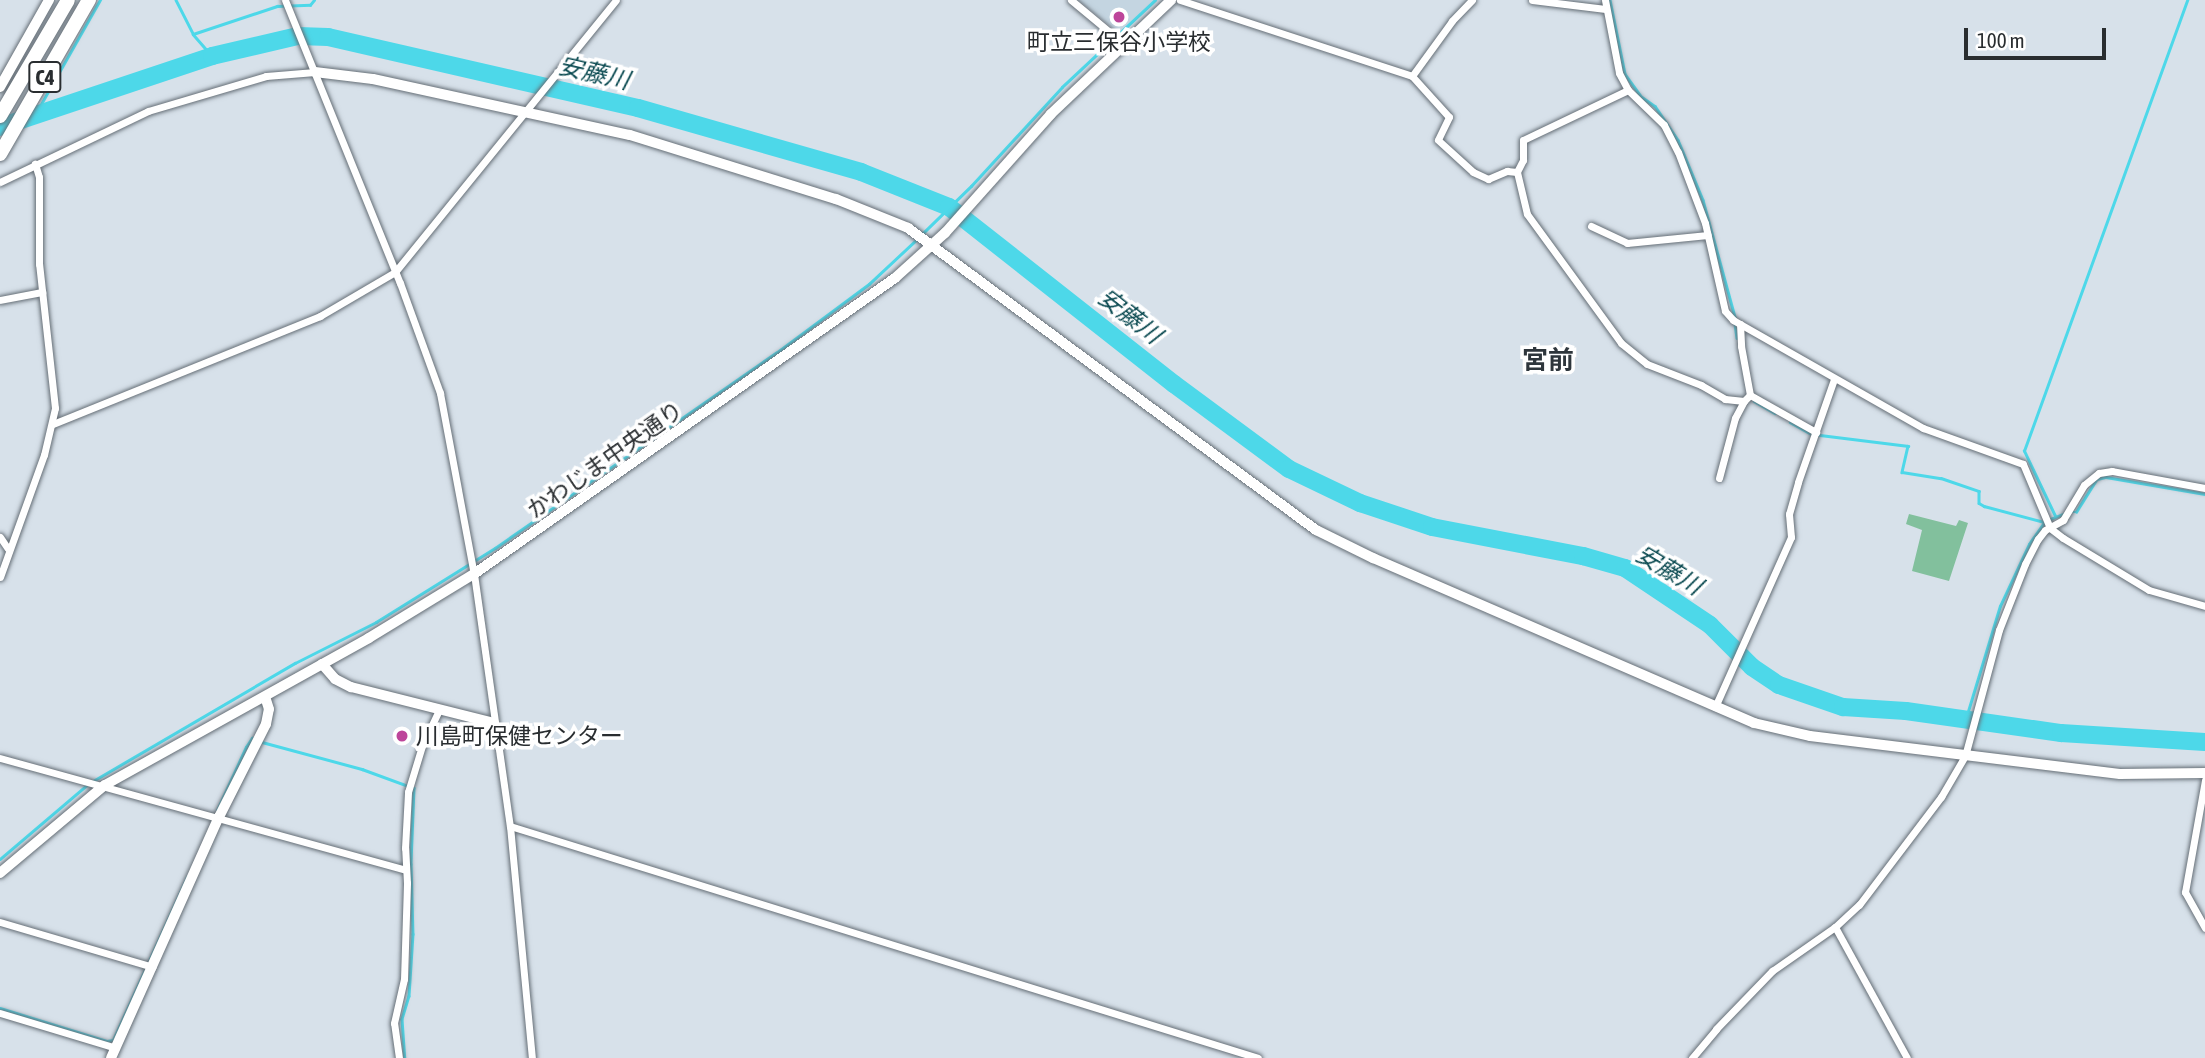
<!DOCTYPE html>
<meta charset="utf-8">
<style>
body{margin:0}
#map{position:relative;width:2205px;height:1058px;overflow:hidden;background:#d7e1ea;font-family:"Asap Condensed","Noto Sans JP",sans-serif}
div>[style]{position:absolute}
.built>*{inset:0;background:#c4d5e1}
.green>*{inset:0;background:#82c09d}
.stream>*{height:2.5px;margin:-1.25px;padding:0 1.25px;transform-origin:1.25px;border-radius:1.25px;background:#4dd8e9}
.river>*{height:18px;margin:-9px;padding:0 9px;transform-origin:9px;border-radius:9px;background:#4dd8e9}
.roads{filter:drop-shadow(0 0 2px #656e76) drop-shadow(0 0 2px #656e76)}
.minor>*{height:7px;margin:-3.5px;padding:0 3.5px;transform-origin:3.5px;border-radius:3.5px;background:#fff}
.tertiary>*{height:10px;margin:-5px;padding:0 5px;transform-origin:5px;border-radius:5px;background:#fff}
.motorway>*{height:14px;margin:-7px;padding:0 7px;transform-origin:7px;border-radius:7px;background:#fff}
.dots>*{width:19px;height:19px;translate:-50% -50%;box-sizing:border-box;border:4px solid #fff;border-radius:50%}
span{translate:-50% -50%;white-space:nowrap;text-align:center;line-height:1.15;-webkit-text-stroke:7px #fff;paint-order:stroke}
.shield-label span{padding:2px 5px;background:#fff;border:2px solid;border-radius:5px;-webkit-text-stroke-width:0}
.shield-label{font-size:21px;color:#292d30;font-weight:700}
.poi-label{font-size:23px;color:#292d30}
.left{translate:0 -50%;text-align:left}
.street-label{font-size:23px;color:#292d30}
.water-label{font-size:24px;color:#08484f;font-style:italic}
.quarter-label{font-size:26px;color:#2e363c;font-weight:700}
.scale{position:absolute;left:1964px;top:28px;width:142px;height:32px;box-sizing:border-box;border:4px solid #292d30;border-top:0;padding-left:9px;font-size:21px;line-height:24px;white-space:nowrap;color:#292d30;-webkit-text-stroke:5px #fff;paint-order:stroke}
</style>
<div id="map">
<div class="built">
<div style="clip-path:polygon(1078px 0,1159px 0,1120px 34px)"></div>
</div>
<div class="green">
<div style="clip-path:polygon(1909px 514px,1956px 526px,1959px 520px,1968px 523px,1949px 581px,1912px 571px,1922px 530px,1906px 524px)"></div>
</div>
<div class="stream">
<div style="left:176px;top:0;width:38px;rotate:63deg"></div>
<div style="left:193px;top:34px;width:29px;rotate:49deg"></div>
<div style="left:1610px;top:0;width:76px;rotate:78.5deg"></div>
<div style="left:1625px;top:74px;width:29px;rotate:54deg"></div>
<div style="left:1642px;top:97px;width:16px;rotate:35deg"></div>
<div style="left:1655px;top:106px;width:41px;rotate:55.9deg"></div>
<div style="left:1678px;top:140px;width:65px;rotate:67.4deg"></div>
<div style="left:1703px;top:200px;width:121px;rotate:74.7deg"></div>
<div style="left:193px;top:34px;width:89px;rotate:-18.4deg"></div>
<div style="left:277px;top:6px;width:33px;rotate:-2deg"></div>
<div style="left:310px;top:5px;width:6px;rotate:-51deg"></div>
<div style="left:36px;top:113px;width:130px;rotate:-60.5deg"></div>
<div style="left:921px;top:235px;width:70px;rotate:-44.4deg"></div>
<div style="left:971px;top:186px;width:134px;rotate:-47.4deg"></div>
<div style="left:1062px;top:87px;width:127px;rotate:-43.1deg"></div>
<div style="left:1735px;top:324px;width:14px;rotate:82deg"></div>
<div style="left:1754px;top:401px;width:24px;rotate:30deg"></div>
<div style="left:1790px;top:422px;width:25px;rotate:29deg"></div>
<div style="left:1812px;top:434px;width:97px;rotate:7.1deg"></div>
<div style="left:1908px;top:446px;width:27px;rotate:103deg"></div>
<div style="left:1902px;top:472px;width:39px;rotate:9deg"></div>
<div style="left:1941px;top:478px;width:40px;rotate:18.9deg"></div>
<div style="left:1979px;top:491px;width:12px;rotate:90deg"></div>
<div style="left:1979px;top:503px;width:6px;rotate:31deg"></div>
<div style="left:1984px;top:506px;width:62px;rotate:14.9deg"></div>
<div style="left:2071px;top:512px;width:5px"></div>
<div style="left:2076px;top:512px;width:39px;rotate:-58deg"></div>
<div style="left:2097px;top:479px;width:9px;rotate:-13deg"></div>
<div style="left:2106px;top:477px;width:100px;rotate:9.7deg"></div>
<div style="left:2055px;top:516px;width:72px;rotate:-115.5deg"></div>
<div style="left:2024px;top:451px;width:480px;rotate:-70.1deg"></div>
<div style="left:2048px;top:520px;width:18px;rotate:-22deg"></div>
<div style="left:1965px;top:721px;width:120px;rotate:-73.1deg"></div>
<div style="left:2000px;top:606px;width:68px;rotate:-64.9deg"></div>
<div style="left:2029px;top:544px;width:24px;rotate:-55deg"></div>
<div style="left:262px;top:742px;width:104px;rotate:15.1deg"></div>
<div style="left:362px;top:769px;width:55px;rotate:20.1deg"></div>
<div style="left:414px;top:788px;width:76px;rotate:92.3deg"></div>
<div style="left:411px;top:864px;width:70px;rotate:88.4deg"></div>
<div style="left:413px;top:934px;width:62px;rotate:93.7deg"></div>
<div style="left:409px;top:996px;width:24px;rotate:107deg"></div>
<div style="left:402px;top:1019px;width:39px;rotate:86deg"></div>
<div style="left:93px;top:781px;width:234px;rotate:-30.3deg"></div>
<div style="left:295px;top:663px;width:91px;rotate:-26.8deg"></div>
<div style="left:376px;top:622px;width:140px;rotate:-31.9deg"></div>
<div style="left:495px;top:548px;width:342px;rotate:-34.8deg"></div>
<div style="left:776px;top:353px;width:116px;rotate:-36.6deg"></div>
<div style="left:869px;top:284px;width:64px;rotate:-43.1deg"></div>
<div style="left:217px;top:810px;width:69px;rotate:-65.3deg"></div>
<div style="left:246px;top:747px;width:11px;rotate:-56deg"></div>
<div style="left:252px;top:738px;width:4px;rotate:14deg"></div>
<div style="left:0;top:859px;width:116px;rotate:-40.4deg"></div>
<div style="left:0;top:1008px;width:112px;rotate:17.1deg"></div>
<div style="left:107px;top:1041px;width:6px;rotate:-9deg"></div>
<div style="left:113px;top:1040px;width:179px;rotate:-65.6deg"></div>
</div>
<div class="river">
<div style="left:0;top:127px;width:224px;rotate:-18.5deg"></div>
<div style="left:212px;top:56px;width:88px;rotate:-13.1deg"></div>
<div style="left:298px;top:36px;width:30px;rotate:2deg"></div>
<div style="left:328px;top:37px;width:318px;rotate:12.9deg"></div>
<div style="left:638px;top:108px;width:232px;rotate:16deg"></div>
<div style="left:861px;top:172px;width:95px;rotate:21.7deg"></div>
<div style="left:949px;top:207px;width:286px;rotate:38.2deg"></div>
<div style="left:1174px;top:384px;width:143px;rotate:36.5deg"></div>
<div style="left:1289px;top:469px;width:79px;rotate:25.6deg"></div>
<div style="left:1360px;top:503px;width:76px;rotate:18.4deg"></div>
<div style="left:1432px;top:527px;width:154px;rotate:10.9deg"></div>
<div style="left:1583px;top:556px;width:44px;rotate:15.9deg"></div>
<div style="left:1625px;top:568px;width:102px;rotate:33.8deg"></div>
<div style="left:1710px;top:625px;width:59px;rotate:45deg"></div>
<div style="left:1752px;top:667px;width:32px;rotate:34deg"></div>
<div style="left:1779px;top:685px;width:68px;rotate:19deg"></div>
<div style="left:1843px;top:707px;width:63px;rotate:3.6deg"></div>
<div style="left:1906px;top:711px;width:157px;rotate:8.1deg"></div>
<div style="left:2061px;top:733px;width:144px;rotate:3.6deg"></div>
</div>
<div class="roads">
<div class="minor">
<div style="left:285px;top:0;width:305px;rotate:67.9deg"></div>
<div style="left:400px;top:283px;width:117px;rotate:70deg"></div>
<div style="left:440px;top:393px;width:184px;rotate:79.4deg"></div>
<div style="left:474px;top:574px;width:255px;rotate:81.9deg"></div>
<div style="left:510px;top:826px;width:233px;rotate:84.6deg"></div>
<div style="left:1071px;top:0;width:69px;rotate:39.7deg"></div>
<div style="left:1180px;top:0;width:244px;rotate:18.1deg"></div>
<div style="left:1472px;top:0;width:29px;rotate:134deg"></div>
<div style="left:1452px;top:21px;width:68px;rotate:126deg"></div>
<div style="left:1412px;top:76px;width:55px;rotate:47.9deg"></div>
<div style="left:1449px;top:117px;width:25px;rotate:116deg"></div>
<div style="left:1438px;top:140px;width:47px;rotate:42.4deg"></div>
<div style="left:1473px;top:172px;width:17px;rotate:25deg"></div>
<div style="left:1488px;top:179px;width:21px;rotate:-23deg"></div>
<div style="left:1507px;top:171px;width:10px;rotate:6deg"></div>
<div style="left:1532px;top:0;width:74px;rotate:7deg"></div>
<div style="left:1605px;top:0;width:74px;rotate:79.1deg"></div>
<div style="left:1619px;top:73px;width:19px;rotate:62deg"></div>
<div style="left:1628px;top:90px;width:50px;rotate:44.2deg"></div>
<div style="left:1664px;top:125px;width:30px;rotate:63deg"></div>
<div style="left:1678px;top:152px;width:76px;rotate:69.2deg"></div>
<div style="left:1705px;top:223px;width:90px;rotate:77.2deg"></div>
<div style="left:1725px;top:311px;width:12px;rotate:48deg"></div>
<div style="left:1733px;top:320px;width:219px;rotate:29.6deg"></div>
<div style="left:1923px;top:428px;width:106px;rotate:19.8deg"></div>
<div style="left:2023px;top:464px;width:69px;rotate:67.1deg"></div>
<div style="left:2050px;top:528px;width:16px;rotate:38deg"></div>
<div style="left:2063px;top:538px;width:100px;rotate:31.2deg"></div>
<div style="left:2149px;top:590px;width:58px;rotate:15.9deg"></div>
<div style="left:1628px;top:90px;width:116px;rotate:154.5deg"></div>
<div style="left:1523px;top:140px;width:20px;rotate:90deg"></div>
<div style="left:1523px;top:160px;width:13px;rotate:117deg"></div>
<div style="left:1517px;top:172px;width:43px;rotate:76.6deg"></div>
<div style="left:1527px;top:214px;width:160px;rotate:53.9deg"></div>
<div style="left:1621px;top:343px;width:33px;rotate:39deg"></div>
<div style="left:1647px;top:364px;width:58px;rotate:21.3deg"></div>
<div style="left:1701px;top:385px;width:28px;rotate:30deg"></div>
<div style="left:1725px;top:399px;width:19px;rotate:6deg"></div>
<div style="left:1744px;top:401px;width:8px;rotate:-45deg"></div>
<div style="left:0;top:182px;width:164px;rotate:-25.6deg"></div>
<div style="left:148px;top:111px;width:123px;rotate:-16.5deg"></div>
<div style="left:266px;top:76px;width:49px;rotate:-4.7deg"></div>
<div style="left:1591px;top:226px;width:40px;rotate:25deg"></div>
<div style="left:1627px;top:243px;width:81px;rotate:-5.6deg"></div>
<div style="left:0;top:300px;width:43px;rotate:-10.8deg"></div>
<div style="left:1740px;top:324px;width:22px;rotate:87deg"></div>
<div style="left:1741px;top:346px;width:50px;rotate:79.6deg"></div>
<div style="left:1750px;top:395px;width:76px;rotate:29.3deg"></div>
<div style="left:53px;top:424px;width:288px;rotate:-22deg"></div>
<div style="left:320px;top:316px;width:87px;rotate:-30.4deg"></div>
<div style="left:395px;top:272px;width:350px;rotate:-50.9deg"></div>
<div style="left:1719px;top:478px;width:62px;rotate:-75.1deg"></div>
<div style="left:1735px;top:418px;width:19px;rotate:-62deg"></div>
<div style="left:0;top:537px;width:14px;rotate:56deg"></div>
<div style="left:0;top:577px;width:130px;rotate:-70.2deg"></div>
<div style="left:44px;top:455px;width:48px;rotate:-76.8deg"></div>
<div style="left:55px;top:408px;width:145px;rotate:-96.3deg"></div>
<div style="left:39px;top:264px;width:87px;rotate:-90deg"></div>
<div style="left:39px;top:177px;width:14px;rotate:-107deg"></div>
<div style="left:1715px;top:707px;width:186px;rotate:-65.9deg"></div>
<div style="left:1791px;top:537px;width:23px;rotate:-95deg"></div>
<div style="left:1789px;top:514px;width:33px;rotate:-74deg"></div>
<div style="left:1798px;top:482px;width:109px;rotate:-70.7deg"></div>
<div style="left:0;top:758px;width:419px;rotate:15.4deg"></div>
<div style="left:2205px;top:780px;width:114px;rotate:100.1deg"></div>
<div style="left:2185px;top:892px;width:41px;rotate:60.9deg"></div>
<div style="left:510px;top:826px;width:783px;rotate:17.23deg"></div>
<div style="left:0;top:922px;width:159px;rotate:16.4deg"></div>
<div style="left:1835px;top:927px;width:149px;rotate:61.2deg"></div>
<div style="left:0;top:1013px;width:121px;rotate:16.8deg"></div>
<div style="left:399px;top:1058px;width:35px;rotate:-98deg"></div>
<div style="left:394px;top:1023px;width:45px;rotate:-77.2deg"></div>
<div style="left:404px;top:979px;width:96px;rotate:-88.2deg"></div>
<div style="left:407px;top:883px;width:35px;rotate:-93deg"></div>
<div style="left:405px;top:848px;width:56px;rotate:-86.9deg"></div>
<div style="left:408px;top:792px;width:48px;rotate:-73.1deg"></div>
<div style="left:422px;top:746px;width:42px;rotate:-64.7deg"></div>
<div style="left:1692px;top:1058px;width:38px;rotate:-50deg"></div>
<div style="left:1716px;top:1029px;width:81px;rotate:-46deg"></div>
<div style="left:1772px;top:971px;width:77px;rotate:-34.9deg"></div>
<div style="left:1835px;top:927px;width:33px;rotate:-43deg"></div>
<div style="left:1859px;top:905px;width:136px;rotate:-52.8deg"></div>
<div style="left:1941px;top:797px;width:48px;rotate:-59.7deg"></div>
<div style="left:1965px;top:756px;width:131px;rotate:-74.9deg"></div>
<div style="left:1999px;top:630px;width:71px;rotate:-68.5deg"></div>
<div style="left:2025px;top:564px;width:28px;rotate:-63deg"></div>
<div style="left:2038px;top:539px;width:11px;rotate:-52deg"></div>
<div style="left:2045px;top:530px;width:21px;rotate:-29deg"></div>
<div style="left:2063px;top:520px;width:41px;rotate:-59deg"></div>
<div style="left:2084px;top:485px;width:19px;rotate:-39deg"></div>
<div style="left:2099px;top:473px;width:13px;rotate:-9deg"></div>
<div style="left:2112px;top:471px;width:95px;rotate:10.4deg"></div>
</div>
<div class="tertiary">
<div style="left:315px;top:72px;width:58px;rotate:6.9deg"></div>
<div style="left:373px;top:79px;width:263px;rotate:12.3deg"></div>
<div style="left:630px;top:135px;width:216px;rotate:17.3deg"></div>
<div style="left:836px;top:199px;width:78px;rotate:21.9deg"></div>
<div style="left:908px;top:228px;width:508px;rotate:36.51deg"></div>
<div style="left:1316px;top:530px;width:64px;rotate:26.2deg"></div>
<div style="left:1373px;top:558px;width:415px;rotate:23.4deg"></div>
<div style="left:1754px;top:723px;width:57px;rotate:13.1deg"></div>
<div style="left:1810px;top:736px;width:312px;rotate:7deg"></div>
<div style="left:2120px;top:774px;width:85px;rotate:-0.7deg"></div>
<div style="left:0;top:87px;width:100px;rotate:-60.6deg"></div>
<div style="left:322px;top:664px;width:20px;rotate:49deg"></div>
<div style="left:335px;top:679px;width:18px;rotate:27deg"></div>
<div style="left:351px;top:687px;width:147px;rotate:14.1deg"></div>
<div style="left:0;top:873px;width:137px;rotate:-40deg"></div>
<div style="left:105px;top:785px;width:302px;rotate:-29.1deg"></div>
<div style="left:369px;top:638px;width:123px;rotate:-31.4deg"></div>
<div style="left:474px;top:574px;width:515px;rotate:-35.11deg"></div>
<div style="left:895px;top:278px;width:67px;rotate:-42deg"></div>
<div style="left:945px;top:233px;width:159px;rotate:-48.3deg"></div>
<div style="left:1051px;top:114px;width:166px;rotate:-43.5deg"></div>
<div style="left:111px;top:1058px;width:264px;rotate:-65.9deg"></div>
<div style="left:219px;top:817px;width:104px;rotate:-63.2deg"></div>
<div style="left:266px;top:724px;width:15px;rotate:-79deg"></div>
<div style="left:269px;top:709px;width:13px;rotate:-108deg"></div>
</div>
<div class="motorway">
<div style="left:0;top:116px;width:134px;rotate:-59.6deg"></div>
<div style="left:0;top:154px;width:178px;rotate:-60deg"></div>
</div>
</div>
<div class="dots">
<div style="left:1119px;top:17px;background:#bd459a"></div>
<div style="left:402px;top:736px;background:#bd459a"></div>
</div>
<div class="shield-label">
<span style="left:45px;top:77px">C4</span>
</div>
<div class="poi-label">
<span style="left:1119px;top:42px">町立三保谷小学校</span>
<span class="left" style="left:416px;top:736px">川島町保健センター</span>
</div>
<div class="street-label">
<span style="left:605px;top:460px;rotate:-35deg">かわじま中央通り</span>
</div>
<div class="water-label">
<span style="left:594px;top:73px;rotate:13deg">安藤川</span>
<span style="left:1130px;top:316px;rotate:38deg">安藤川</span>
<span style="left:1669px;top:570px;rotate:31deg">安藤川</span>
</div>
<div class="quarter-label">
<span style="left:1548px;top:361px">宮前</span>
</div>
<div class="scale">100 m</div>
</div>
